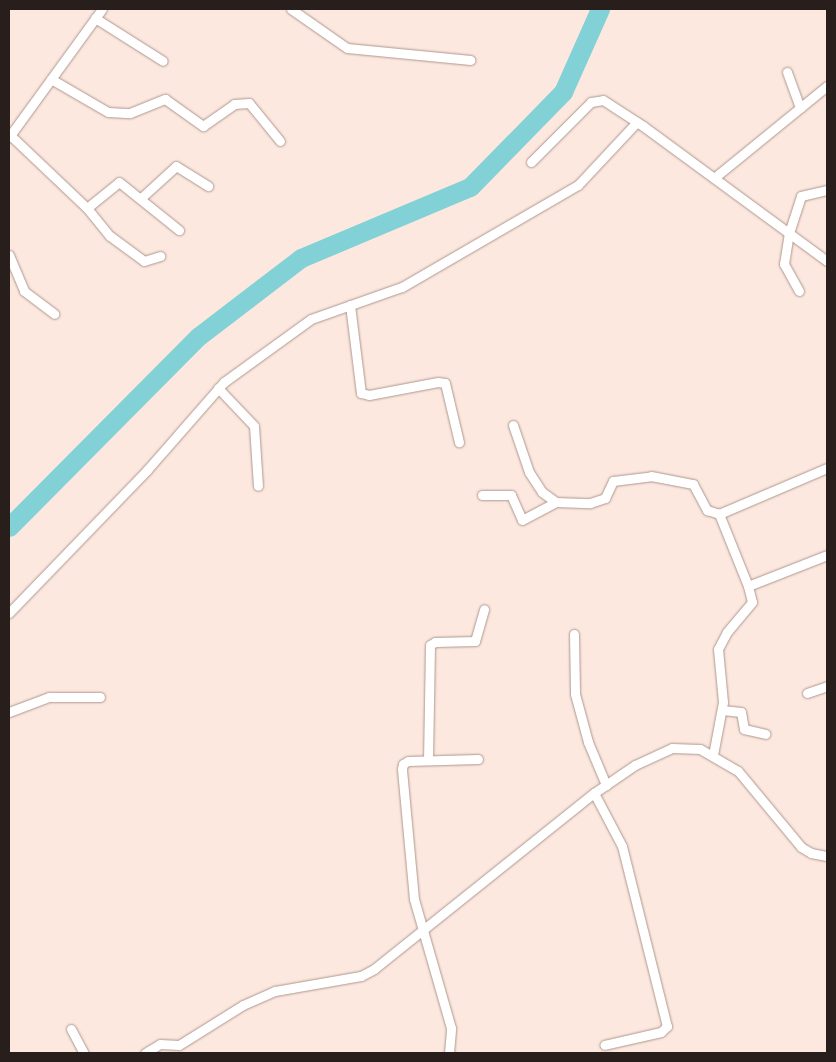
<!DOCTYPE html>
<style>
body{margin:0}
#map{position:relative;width:836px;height:1062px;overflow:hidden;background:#fce8df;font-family:Montserrat,sans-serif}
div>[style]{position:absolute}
.river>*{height:19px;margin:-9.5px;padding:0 9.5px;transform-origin:9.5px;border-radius:9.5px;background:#82d1d6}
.roads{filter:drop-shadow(0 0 1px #ae978d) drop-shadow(0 0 1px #ae978d)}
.minor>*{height:9px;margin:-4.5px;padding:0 4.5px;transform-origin:4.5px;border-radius:4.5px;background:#fff}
span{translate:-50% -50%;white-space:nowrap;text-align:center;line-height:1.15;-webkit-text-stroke:5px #fef9f7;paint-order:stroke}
.frame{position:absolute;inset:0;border:10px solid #281f1c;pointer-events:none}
</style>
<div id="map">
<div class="river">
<div style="left:9px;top:527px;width:269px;rotate:-45.2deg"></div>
<div style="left:199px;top:336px;width:128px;rotate:-37.4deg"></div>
<div style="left:301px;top:258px;width:183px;rotate:-22.8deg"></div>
<div style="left:470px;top:187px;width:133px;rotate:-45.6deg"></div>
<div style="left:563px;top:92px;width:91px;rotate:-66deg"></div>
</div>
<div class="roads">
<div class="minor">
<div style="left:291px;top:9px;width:68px;rotate:34.9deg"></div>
<div style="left:347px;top:48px;width:124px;rotate:5.6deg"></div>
<div style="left:95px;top:18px;width:80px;rotate:32.3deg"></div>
<div style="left:787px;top:72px;width:38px;rotate:70deg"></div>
<div style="left:51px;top:79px;width:66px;rotate:30.1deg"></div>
<div style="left:108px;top:112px;width:22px;rotate:3deg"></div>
<div style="left:130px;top:113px;width:38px;rotate:-22deg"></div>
<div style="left:165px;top:99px;width:47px;rotate:35.4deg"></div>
<div style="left:203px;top:126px;width:38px;rotate:-35deg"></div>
<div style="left:234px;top:104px;width:15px;rotate:-4deg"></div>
<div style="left:249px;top:103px;width:49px;rotate:50.8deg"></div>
<div style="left:10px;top:135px;width:106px;rotate:43.5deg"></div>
<div style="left:87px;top:208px;width:41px;rotate:-39.1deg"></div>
<div style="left:119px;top:182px;width:77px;rotate:38.7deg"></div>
<div style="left:9px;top:137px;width:158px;rotate:-54deg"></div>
<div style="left:531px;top:162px;width:85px;rotate:-45deg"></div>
<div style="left:591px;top:102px;width:12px;rotate:-9deg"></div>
<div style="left:603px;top:100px;width:48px;rotate:33deg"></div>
<div style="left:643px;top:126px;width:228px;rotate:36.3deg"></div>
<div style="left:714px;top:178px;width:146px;rotate:-39.2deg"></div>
<div style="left:141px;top:198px;width:47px;rotate:-42.4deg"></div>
<div style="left:176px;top:166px;width:38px;rotate:32deg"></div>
<div style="left:87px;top:208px;width:36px;rotate:51deg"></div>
<div style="left:110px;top:236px;width:42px;rotate:36.3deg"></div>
<div style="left:144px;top:261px;width:17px;rotate:-17deg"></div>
<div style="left:9px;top:255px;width:39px;rotate:67deg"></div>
<div style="left:24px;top:291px;width:38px;rotate:37deg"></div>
<div style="left:799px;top:291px;width:31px;rotate:-119deg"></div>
<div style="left:784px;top:264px;width:31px;rotate:-81deg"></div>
<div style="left:789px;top:233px;width:39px;rotate:-72deg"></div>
<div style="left:801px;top:196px;width:27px;rotate:-13deg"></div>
<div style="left:350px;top:305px;width:89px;rotate:82.9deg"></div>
<div style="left:361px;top:393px;width:8px;rotate:14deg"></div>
<div style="left:369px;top:395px;width:70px;rotate:-10.7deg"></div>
<div style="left:438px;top:382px;width:7px;rotate:8deg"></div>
<div style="left:445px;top:383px;width:61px;rotate:76.7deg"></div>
<div style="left:218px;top:388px;width:52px;rotate:46.5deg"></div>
<div style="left:254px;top:426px;width:60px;rotate:86.2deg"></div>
<div style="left:513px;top:425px;width:50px;rotate:71.2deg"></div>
<div style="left:529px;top:472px;width:24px;rotate:57deg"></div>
<div style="left:542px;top:492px;width:17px;rotate:36deg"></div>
<div style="left:556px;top:502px;width:34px;rotate:2deg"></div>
<div style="left:590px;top:503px;width:16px;rotate:-18deg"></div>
<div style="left:605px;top:498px;width:19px;rotate:-65deg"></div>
<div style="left:613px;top:481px;width:38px;rotate:-7deg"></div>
<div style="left:651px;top:476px;width:43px;rotate:10.8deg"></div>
<div style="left:693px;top:484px;width:30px;rotate:62deg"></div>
<div style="left:707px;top:510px;width:13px;rotate:18deg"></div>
<div style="left:719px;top:514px;width:117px;rotate:-23.1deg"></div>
<div style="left:482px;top:495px;width:29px"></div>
<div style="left:511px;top:495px;width:27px;rotate:66deg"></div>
<div style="left:522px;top:520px;width:38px;rotate:-28deg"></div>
<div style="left:748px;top:586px;width:85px;rotate:-21.4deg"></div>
<div style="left:9px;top:613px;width:199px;rotate:-46deg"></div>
<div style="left:147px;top:470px;width:117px;rotate:-48.8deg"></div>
<div style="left:224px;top:382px;width:107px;rotate:-35.9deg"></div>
<div style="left:311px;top:319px;width:96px;rotate:-19.4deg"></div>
<div style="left:402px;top:287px;width:203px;rotate:-30.1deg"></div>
<div style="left:578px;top:185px;width:86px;rotate:-46.9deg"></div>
<div style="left:574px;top:634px;width:60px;rotate:89deg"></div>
<div style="left:575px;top:694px;width:50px;rotate:74.8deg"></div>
<div style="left:588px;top:742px;width:47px;rotate:67.3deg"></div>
<div style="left:807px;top:693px;width:21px;rotate:-19deg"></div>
<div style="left:722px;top:710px;width:19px;rotate:6deg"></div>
<div style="left:741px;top:712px;width:17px;rotate:80deg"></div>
<div style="left:744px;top:729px;width:22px;rotate:13deg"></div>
<div style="left:9px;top:712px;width:43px;rotate:-20.6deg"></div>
<div style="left:49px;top:697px;width:51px"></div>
<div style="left:713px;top:755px;width:54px;rotate:-79.3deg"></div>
<div style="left:723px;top:702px;width:53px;rotate:-95.4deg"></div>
<div style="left:718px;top:649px;width:19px;rotate:-62deg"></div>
<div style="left:727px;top:632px;width:39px;rotate:-50deg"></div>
<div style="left:752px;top:602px;width:16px;rotate:-104deg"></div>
<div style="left:748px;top:586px;width:78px;rotate:-111.9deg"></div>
<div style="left:428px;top:760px;width:115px;rotate:-89deg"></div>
<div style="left:430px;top:645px;width:6px;rotate:-31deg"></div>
<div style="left:435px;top:642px;width:40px;rotate:-1.4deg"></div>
<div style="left:475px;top:641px;width:33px;rotate:-74deg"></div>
<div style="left:594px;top:793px;width:60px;rotate:62.2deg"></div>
<div style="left:622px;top:846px;width:186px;rotate:76deg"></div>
<div style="left:667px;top:1026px;width:8px;rotate:135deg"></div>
<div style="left:661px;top:1032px;width:58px;rotate:167.2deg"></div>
<div style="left:71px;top:1029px;width:27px;rotate:62deg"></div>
<div style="left:145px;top:1053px;width:17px;rotate:-31deg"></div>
<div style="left:160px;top:1044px;width:19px;rotate:3deg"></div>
<div style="left:179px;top:1045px;width:75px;rotate:-32deg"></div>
<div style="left:243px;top:1005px;width:35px;rotate:-24deg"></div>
<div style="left:275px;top:991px;width:87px;rotate:-9.9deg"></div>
<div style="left:361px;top:976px;width:15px;rotate:-28deg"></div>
<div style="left:374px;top:969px;width:282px;rotate:-38.7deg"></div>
<div style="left:594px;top:793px;width:50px;rotate:-34.3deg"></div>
<div style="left:635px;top:765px;width:41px;rotate:-24.7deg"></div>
<div style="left:672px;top:748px;width:28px;rotate:2deg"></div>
<div style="left:700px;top:749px;width:44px;rotate:30.1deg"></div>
<div style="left:738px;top:771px;width:99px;rotate:50.3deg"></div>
<div style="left:801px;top:847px;width:12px;rotate:31deg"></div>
<div style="left:811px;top:853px;width:16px;rotate:11deg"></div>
<div style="left:449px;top:1053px;width:25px;rotate:-85deg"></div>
<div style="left:451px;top:1028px;width:134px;rotate:-106deg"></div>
<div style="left:414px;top:899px;width:131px;rotate:-95.3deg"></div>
<div style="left:402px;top:769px;width:5px;rotate:-79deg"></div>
<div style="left:403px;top:764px;width:6px;rotate:-31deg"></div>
<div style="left:408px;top:761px;width:70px;rotate:-1.6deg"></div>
</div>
</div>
<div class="frame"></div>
</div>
